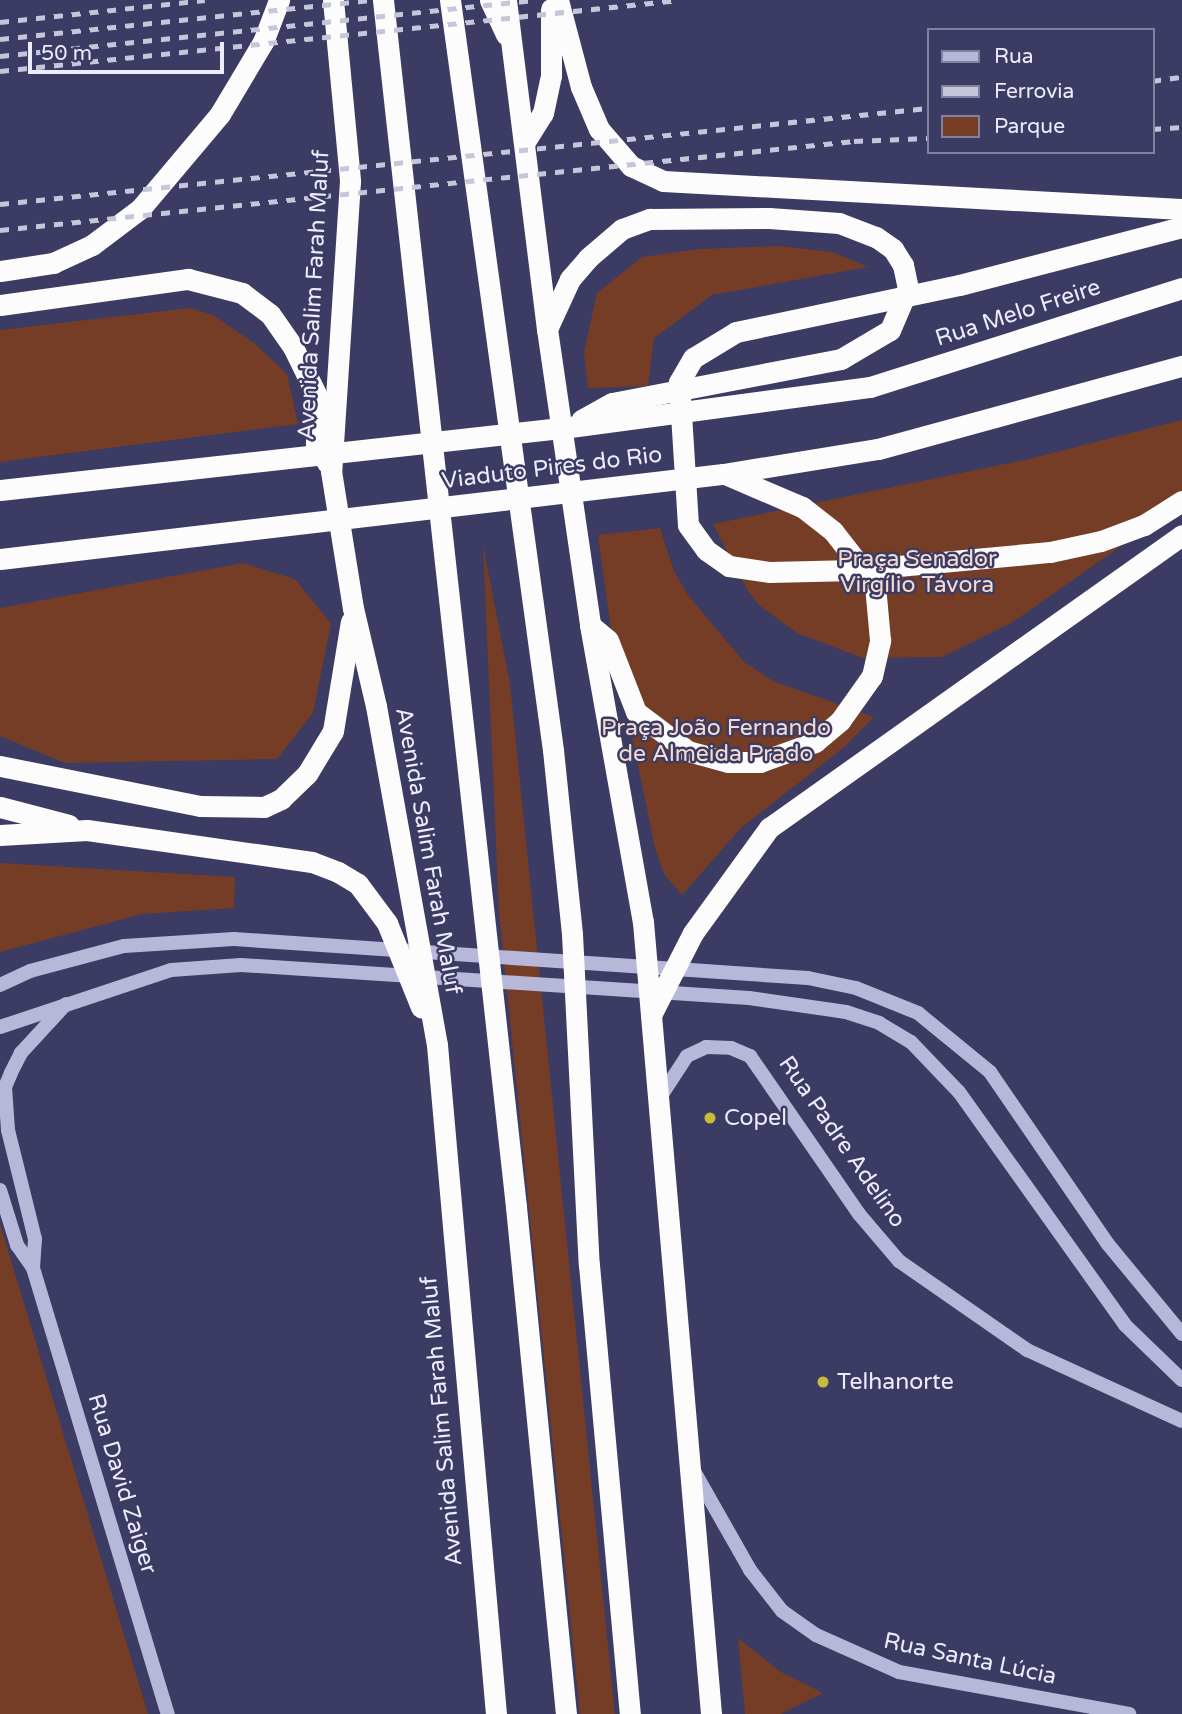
<!DOCTYPE html>
<meta charset="utf-8">
<style>
body{margin:0}
#map{position:relative;width:1182px;height:1714px;overflow:hidden;background:#3b3b63;font-family:"Varela Round",sans-serif}
div>[style]{position:absolute}
.green>*{inset:0;background:#753d25}
.secondary>*{height:14px;margin:-7px;padding:0 7px;transform-origin:7px;border-radius:7px;background:#b7b8d9}
.highway>*{height:21px;margin:-10.5px;padding:0 10.5px;transform-origin:10.5px;border-radius:10.5px;background:#fcfcfc}
.rail>*{height:5px;margin-top:-2.5px;transform-origin:0;background:repeating-linear-gradient(90deg,#c6c6db 0 9px,transparent 0 18px)}
.dots>*{width:19px;height:19px;translate:-50% -50%;box-sizing:border-box;border:4px solid #3b3b63;border-radius:50%}
span{translate:-50% -50%;white-space:nowrap;text-align:center;line-height:1.15;-webkit-text-stroke:5px #3b3b63;paint-order:stroke}
.street-label{font-size:23px;color:#ebecfc}
.park-label{font-size:23px;color:#f5dacf}
.poi-label{font-size:23px;color:#ebecfc}
.left{translate:0 -50%;text-align:left}
.legend{position:absolute;left:927px;top:28px;width:228px;height:126px;box-sizing:border-box;background:#3b3b63;border:2px solid #8182a0;margin:0;padding:9px 12px;list-style:none;font-size:21px;color:#ebecfc}
.legend li{display:flex;align-items:center;gap:14px;height:35px}
.legend b{width:35px;border:2px solid #8182a0}
.scale{position:absolute;left:28px;top:42px;width:196px;height:32px;box-sizing:border-box;border:4px solid #ebecfc;border-top:0;padding-left:9px;font-size:21px;line-height:24px;white-space:nowrap;color:#ebecfc;-webkit-text-stroke:5px #3b3b63;paint-order:stroke}
</style>
<div id="map">
<div class="green">
<div style="clip-path:polygon(779px 246px,832px 252px,868px 267px,712px 295px,654px 338px,648px 386px,588px 388px,584px 352px,597px 293px,642px 257px,699px 249px)"></div>
<div style="clip-path:polygon(190px 308px,213px 315px,254px 343px,287px 374px,298px 424px,0 462px,0 330px)"></div>
<div style="clip-path:polygon(1182px 420px,1182px 503px,1013px 622px,942px 657px,863px 658px,797px 633px,760px 606px,748px 591px,713px 524px,1029px 459px)"></div>
<div style="clip-path:polygon(660px 528px,674px 571px,687px 594px,744px 662px,773px 681px,874px 717px,844px 747px,740px 829px,682px 895px,664px 874px,655px 848px,613px 644px,598px 535px)"></div>
<div style="clip-path:polygon(483px 545px,510px 684px,615px 1714px,580px 1714px,499px 911px)"></div>
<div style="clip-path:polygon(243px 563px,295px 579px,331px 624px,313px 713px,277px 759px,65px 763px,0 736px,0 608px)"></div>
<div style="clip-path:polygon(0 863px,235px 877px,234px 908px,142px 914px,0 952px)"></div>
<div style="clip-path:polygon(0 1224px,148px 1714px,0 1714px)"></div>
<div style="clip-path:polygon(738px 1638px,781px 1672px,823px 1693px,781px 1714px,745px 1714px)"></div>
</div>
<div class="secondary">
<div style="left:0;top:985px;width:33px;rotate:-25deg"></div>
<div style="left:30px;top:971px;width:97px;rotate:-14.9deg"></div>
<div style="left:124px;top:946px;width:110px;rotate:-3.6deg"></div>
<div style="left:234px;top:939px;width:575px;rotate:3.89deg"></div>
<div style="left:808px;top:978px;width:49px;rotate:11.8deg"></div>
<div style="left:856px;top:988px;width:67px;rotate:22deg"></div>
<div style="left:918px;top:1013px;width:93px;rotate:39.3deg"></div>
<div style="left:990px;top:1072px;width:207px;rotate:55.6deg"></div>
<div style="left:1107px;top:1243px;width:118px;rotate:50.5deg"></div>
<div style="left:66px;top:1004px;width:67px;rotate:132.6deg"></div>
<div style="left:21px;top:1053px;width:22px;rotate:117deg"></div>
<div style="left:11px;top:1073px;width:15px;rotate:113deg"></div>
<div style="left:5px;top:1087px;width:43px;rotate:86deg"></div>
<div style="left:8px;top:1130px;width:112px;rotate:76.1deg"></div>
<div style="left:35px;top:1239px;width:29px;rotate:94deg"></div>
<div style="left:33px;top:1268px;width:466px;rotate:73.2deg"></div>
<div style="left:0;top:1027px;width:180px;rotate:-18.4deg"></div>
<div style="left:171px;top:970px;width:70px;rotate:-4.1deg"></div>
<div style="left:241px;top:965px;width:509px;rotate:3.72deg"></div>
<div style="left:749px;top:998px;width:98px;rotate:8.2deg"></div>
<div style="left:846px;top:1012px;width:35px;rotate:18deg"></div>
<div style="left:879px;top:1023px;width:37px;rotate:31deg"></div>
<div style="left:911px;top:1042px;width:69px;rotate:46.2deg"></div>
<div style="left:959px;top:1092px;width:286px;rotate:54.5deg"></div>
<div style="left:1125px;top:1325px;width:79px;rotate:44deg"></div>
<div style="left:659px;top:1099px;width:51px;rotate:-56.9deg"></div>
<div style="left:687px;top:1056px;width:21px;rotate:-25deg"></div>
<div style="left:706px;top:1047px;width:25px;rotate:2deg"></div>
<div style="left:731px;top:1048px;width:21px;rotate:23deg"></div>
<div style="left:750px;top:1056px;width:192px;rotate:55.4deg"></div>
<div style="left:859px;top:1214px;width:62px;rotate:49.6deg"></div>
<div style="left:899px;top:1261px;width:156px;rotate:34.8deg"></div>
<div style="left:1027px;top:1350px;width:170px;rotate:24.6deg"></div>
<div style="left:0;top:1190px;width:58px;rotate:72.8deg"></div>
<div style="left:17px;top:1245px;width:28px;rotate:55deg"></div>
<div style="left:695px;top:1473px;width:112px;rotate:60.4deg"></div>
<div style="left:750px;top:1570px;width:52px;rotate:52deg"></div>
<div style="left:782px;top:1611px;width:42px;rotate:35.2deg"></div>
<div style="left:816px;top:1635px;width:91px;rotate:24deg"></div>
<div style="left:899px;top:1672px;width:234px;rotate:10.3deg"></div>
</div>
<div class="highway">
<div style="left:333px;top:0;width:182px;rotate:84.6deg"></div>
<div style="left:350px;top:181px;width:291px;rotate:93.7deg"></div>
<div style="left:331px;top:471px;width:139px;rotate:80.9deg"></div>
<div style="left:353px;top:608px;width:101px;rotate:76.8deg"></div>
<div style="left:376px;top:706px;width:344px;rotate:79.8deg"></div>
<div style="left:437px;top:1045px;width:672px;rotate:84.96deg"></div>
<div style="left:383px;top:0;width:1214px;rotate:83.71deg"></div>
<div style="left:516px;top:1207px;width:509px;rotate:84.37deg"></div>
<div style="left:450px;top:0;width:757px;rotate:82.18deg"></div>
<div style="left:553px;top:750px;width:185px;rotate:84.1deg"></div>
<div style="left:572px;top:934px;width:331px;rotate:87.1deg"></div>
<div style="left:589px;top:1265px;width:451px;rotate:84.8deg"></div>
<div style="left:490px;top:0;width:38px;rotate:65deg"></div>
<div style="left:506px;top:0;width:332px;rotate:82.9deg"></div>
<div style="left:547px;top:329px;width:299px;rotate:81.7deg"></div>
<div style="left:590px;top:625px;width:302px;rotate:79.9deg"></div>
<div style="left:643px;top:922px;width:795px;rotate:85.09deg"></div>
<div style="left:558px;top:0;width:90px;rotate:75.2deg"></div>
<div style="left:581px;top:87px;width:46px;rotate:66.8deg"></div>
<div style="left:599px;top:129px;width:49px;rotate:49.1deg"></div>
<div style="left:631px;top:166px;width:35px;rotate:25deg"></div>
<div style="left:663px;top:181px;width:520px;rotate:3.09deg"></div>
<div style="left:526px;top:140px;width:32px;rotate:-58deg"></div>
<div style="left:543px;top:113px;width:38px;rotate:-78deg"></div>
<div style="left:551px;top:76px;width:67px;rotate:-90deg"></div>
<div style="left:1182px;top:227px;width:230px;rotate:165.4deg"></div>
<div style="left:959px;top:285px;width:228px;rotate:168.1deg"></div>
<div style="left:736px;top:332px;width:50px;rotate:148.8deg"></div>
<div style="left:693px;top:358px;width:28px;rotate:120deg"></div>
<div style="left:679px;top:382px;width:143px;rotate:86.4deg"></div>
<div style="left:688px;top:525px;width:31px;rotate:54deg"></div>
<div style="left:706px;top:550px;width:28px;rotate:35deg"></div>
<div style="left:729px;top:566px;width:40px;rotate:8.5deg"></div>
<div style="left:769px;top:572px;width:86px;rotate:-1.3deg"></div>
<div style="left:855px;top:570px;width:196px;rotate:-5.3deg"></div>
<div style="left:1050px;top:552px;width:52px;rotate:-12.2deg"></div>
<div style="left:1101px;top:541px;width:46px;rotate:-20.4deg"></div>
<div style="left:1144px;top:525px;width:45px;rotate:-32.3deg"></div>
<div style="left:0;top:271px;width:54px;rotate:-8.6deg"></div>
<div style="left:53px;top:263px;width:43px;rotate:-24.8deg"></div>
<div style="left:92px;top:245px;width:60px;rotate:-36.9deg"></div>
<div style="left:140px;top:209px;width:124px;rotate:-49.9deg"></div>
<div style="left:220px;top:114px;width:84px;rotate:-59.2deg"></div>
<div style="left:263px;top:42px;width:45px;rotate:-69.1deg"></div>
<div style="left:0;top:305px;width:190px;rotate:-7.9deg"></div>
<div style="left:188px;top:279px;width:56px;rotate:14.5deg"></div>
<div style="left:242px;top:293px;width:35px;rotate:37deg"></div>
<div style="left:270px;top:314px;width:40px;rotate:55.1deg"></div>
<div style="left:293px;top:347px;width:52px;rotate:63.9deg"></div>
<div style="left:316px;top:394px;width:50px;rotate:90deg"></div>
<div style="left:316px;top:444px;width:23px;rotate:59deg"></div>
<div style="left:547px;top:329px;width:55px;rotate:-65.3deg"></div>
<div style="left:570px;top:279px;width:28px;rotate:-49deg"></div>
<div style="left:588px;top:258px;width:45px;rotate:-40.5deg"></div>
<div style="left:622px;top:229px;width:30px;rotate:-20deg"></div>
<div style="left:650px;top:219px;width:119px;rotate:-0.5deg"></div>
<div style="left:769px;top:218px;width:70px;rotate:4.1deg"></div>
<div style="left:839px;top:223px;width:40px;rotate:21deg"></div>
<div style="left:876px;top:237px;width:21px;rotate:35deg"></div>
<div style="left:893px;top:249px;width:19px;rotate:58deg"></div>
<div style="left:903px;top:265px;width:24px;rotate:78deg"></div>
<div style="left:908px;top:288px;width:46px;rotate:113.2deg"></div>
<div style="left:890px;top:330px;width:57px;rotate:149.4deg"></div>
<div style="left:841px;top:359px;width:233px;rotate:169.1deg"></div>
<div style="left:612px;top:403px;width:35px;rotate:151deg"></div>
<div style="left:0;top:490px;width:573px;rotate:-6.31deg"></div>
<div style="left:570px;top:427px;width:303px;rotate:-7.6deg"></div>
<div style="left:870px;top:387px;width:327px;rotate:-17.6deg"></div>
<div style="left:0;top:559px;width:728px;rotate:-6.71deg"></div>
<div style="left:723px;top:474px;width:157px;rotate:-9.2deg"></div>
<div style="left:878px;top:449px;width:315px;rotate:-15.3deg"></div>
<div style="left:590px;top:625px;width:23px;rotate:40deg"></div>
<div style="left:608px;top:640px;width:77px;rotate:68.7deg"></div>
<div style="left:636px;top:712px;width:65px;rotate:36.9deg"></div>
<div style="left:688px;top:751px;width:41px;rotate:15.4deg"></div>
<div style="left:728px;top:762px;width:32px"></div>
<div style="left:760px;top:762px;width:59px;rotate:-20deg"></div>
<div style="left:815px;top:742px;width:33px;rotate:-40deg"></div>
<div style="left:840px;top:721px;width:55px;rotate:-54.6deg"></div>
<div style="left:872px;top:676px;width:37px;rotate:-77deg"></div>
<div style="left:880px;top:640px;width:55px;rotate:-95.2deg"></div>
<div style="left:875px;top:585px;width:68px;rotate:-127.9deg"></div>
<div style="left:833px;top:531px;width:39px;rotate:-142deg"></div>
<div style="left:802px;top:507px;width:84px;rotate:-156.8deg"></div>
<div style="left:0;top:766px;width:204px;rotate:11.3deg"></div>
<div style="left:200px;top:806px;width:64px;rotate:0.9deg"></div>
<div style="left:264px;top:807px;width:19px;rotate:-25deg"></div>
<div style="left:281px;top:799px;width:36px;rotate:-44deg"></div>
<div style="left:307px;top:774px;width:50px;rotate:-58.8deg"></div>
<div style="left:333px;top:731px;width:111px;rotate:-80.7deg"></div>
<div style="left:0;top:807px;width:71px;rotate:14.6deg"></div>
<div style="left:0;top:835px;width:87px;rotate:-3.3deg"></div>
<div style="left:87px;top:830px;width:227px;rotate:8.1deg"></div>
<div style="left:312px;top:862px;width:28px;rotate:21deg"></div>
<div style="left:338px;top:872px;width:23px;rotate:31deg"></div>
<div style="left:358px;top:884px;width:49px;rotate:53.4deg"></div>
<div style="left:387px;top:923px;width:91px;rotate:68deg"></div>
<div style="left:651px;top:1015px;width:92px;rotate:-62.9deg"></div>
<div style="left:693px;top:933px;width:130px;rotate:-54.1deg"></div>
<div style="left:769px;top:828px;width:506px;rotate:-35.35deg"></div>
</div>
<div class="rail">
<div style="left:0;top:22px;width:206px;rotate:-6.1deg"></div>
<div style="left:0;top:39px;width:373px;rotate:-6deg"></div>
<div style="left:0;top:56px;width:538px;rotate:-5.98deg"></div>
<div style="left:0;top:71px;width:683px;rotate:-5.97deg"></div>
<div style="left:1152px;top:81px;width:30px;rotate:-8deg"></div>
<div style="left:1152px;top:129px;width:30px;rotate:-4deg"></div>
<div style="left:0;top:204px;width:933px;rotate:-5.91deg"></div>
<div style="left:0;top:230px;width:859px;rotate:-5.95deg"></div>
<div style="left:854px;top:141px;width:74px;rotate:-2.3deg"></div>
</div>
<div class="dots">
<div style="left:710px;top:1118px;background:#c9bb3a"></div>
<div style="left:823px;top:1382px;background:#c9bb3a"></div>
</div>
<div class="street-label">
<span style="left:314px;top:295px;rotate:-87deg">Avenida Salim Farah Maluf</span>
<span style="left:1018px;top:313px;rotate:-18deg">Rua Melo Freire</span>
<span style="left:552px;top:468px;rotate:-7deg">Viaduto Pires do Rio</span>
<span style="left:428px;top:851px;rotate:80deg">Avenida Salim Farah Maluf</span>
<span style="left:842px;top:1142px;rotate:55deg">Rua Padre Adelino</span>
<span style="left:442px;top:1421px;rotate:-95deg">Avenida Salim Farah Maluf</span>
<span style="left:122px;top:1484px;rotate:73deg">Rua David Zaiger</span>
<span style="left:970px;top:1659px;rotate:12deg">Rua Santa Lúcia</span>
</div>
<div class="park-label">
<span style="left:917px;top:572px">Praça Senador<br>Virgílio Távora</span>
<span style="left:716px;top:741px">Praça João Fernando<br>de Almeida Prado</span>
</div>
<div class="poi-label">
<span class="left" style="left:724px;top:1118px">Copel</span>
<span class="left" style="left:837px;top:1382px">Telhanorte</span>
</div>
<ul class="legend">
<li><b style="height:9px;background:#b7b8d9"></b>Rua</li>
<li><b style="height:9px;background:#c6c6db"></b>Ferrovia</li>
<li><b style="height:19px;background:#753d25"></b>Parque</li>
</ul>
<div class="scale">50 m</div>
</div>
